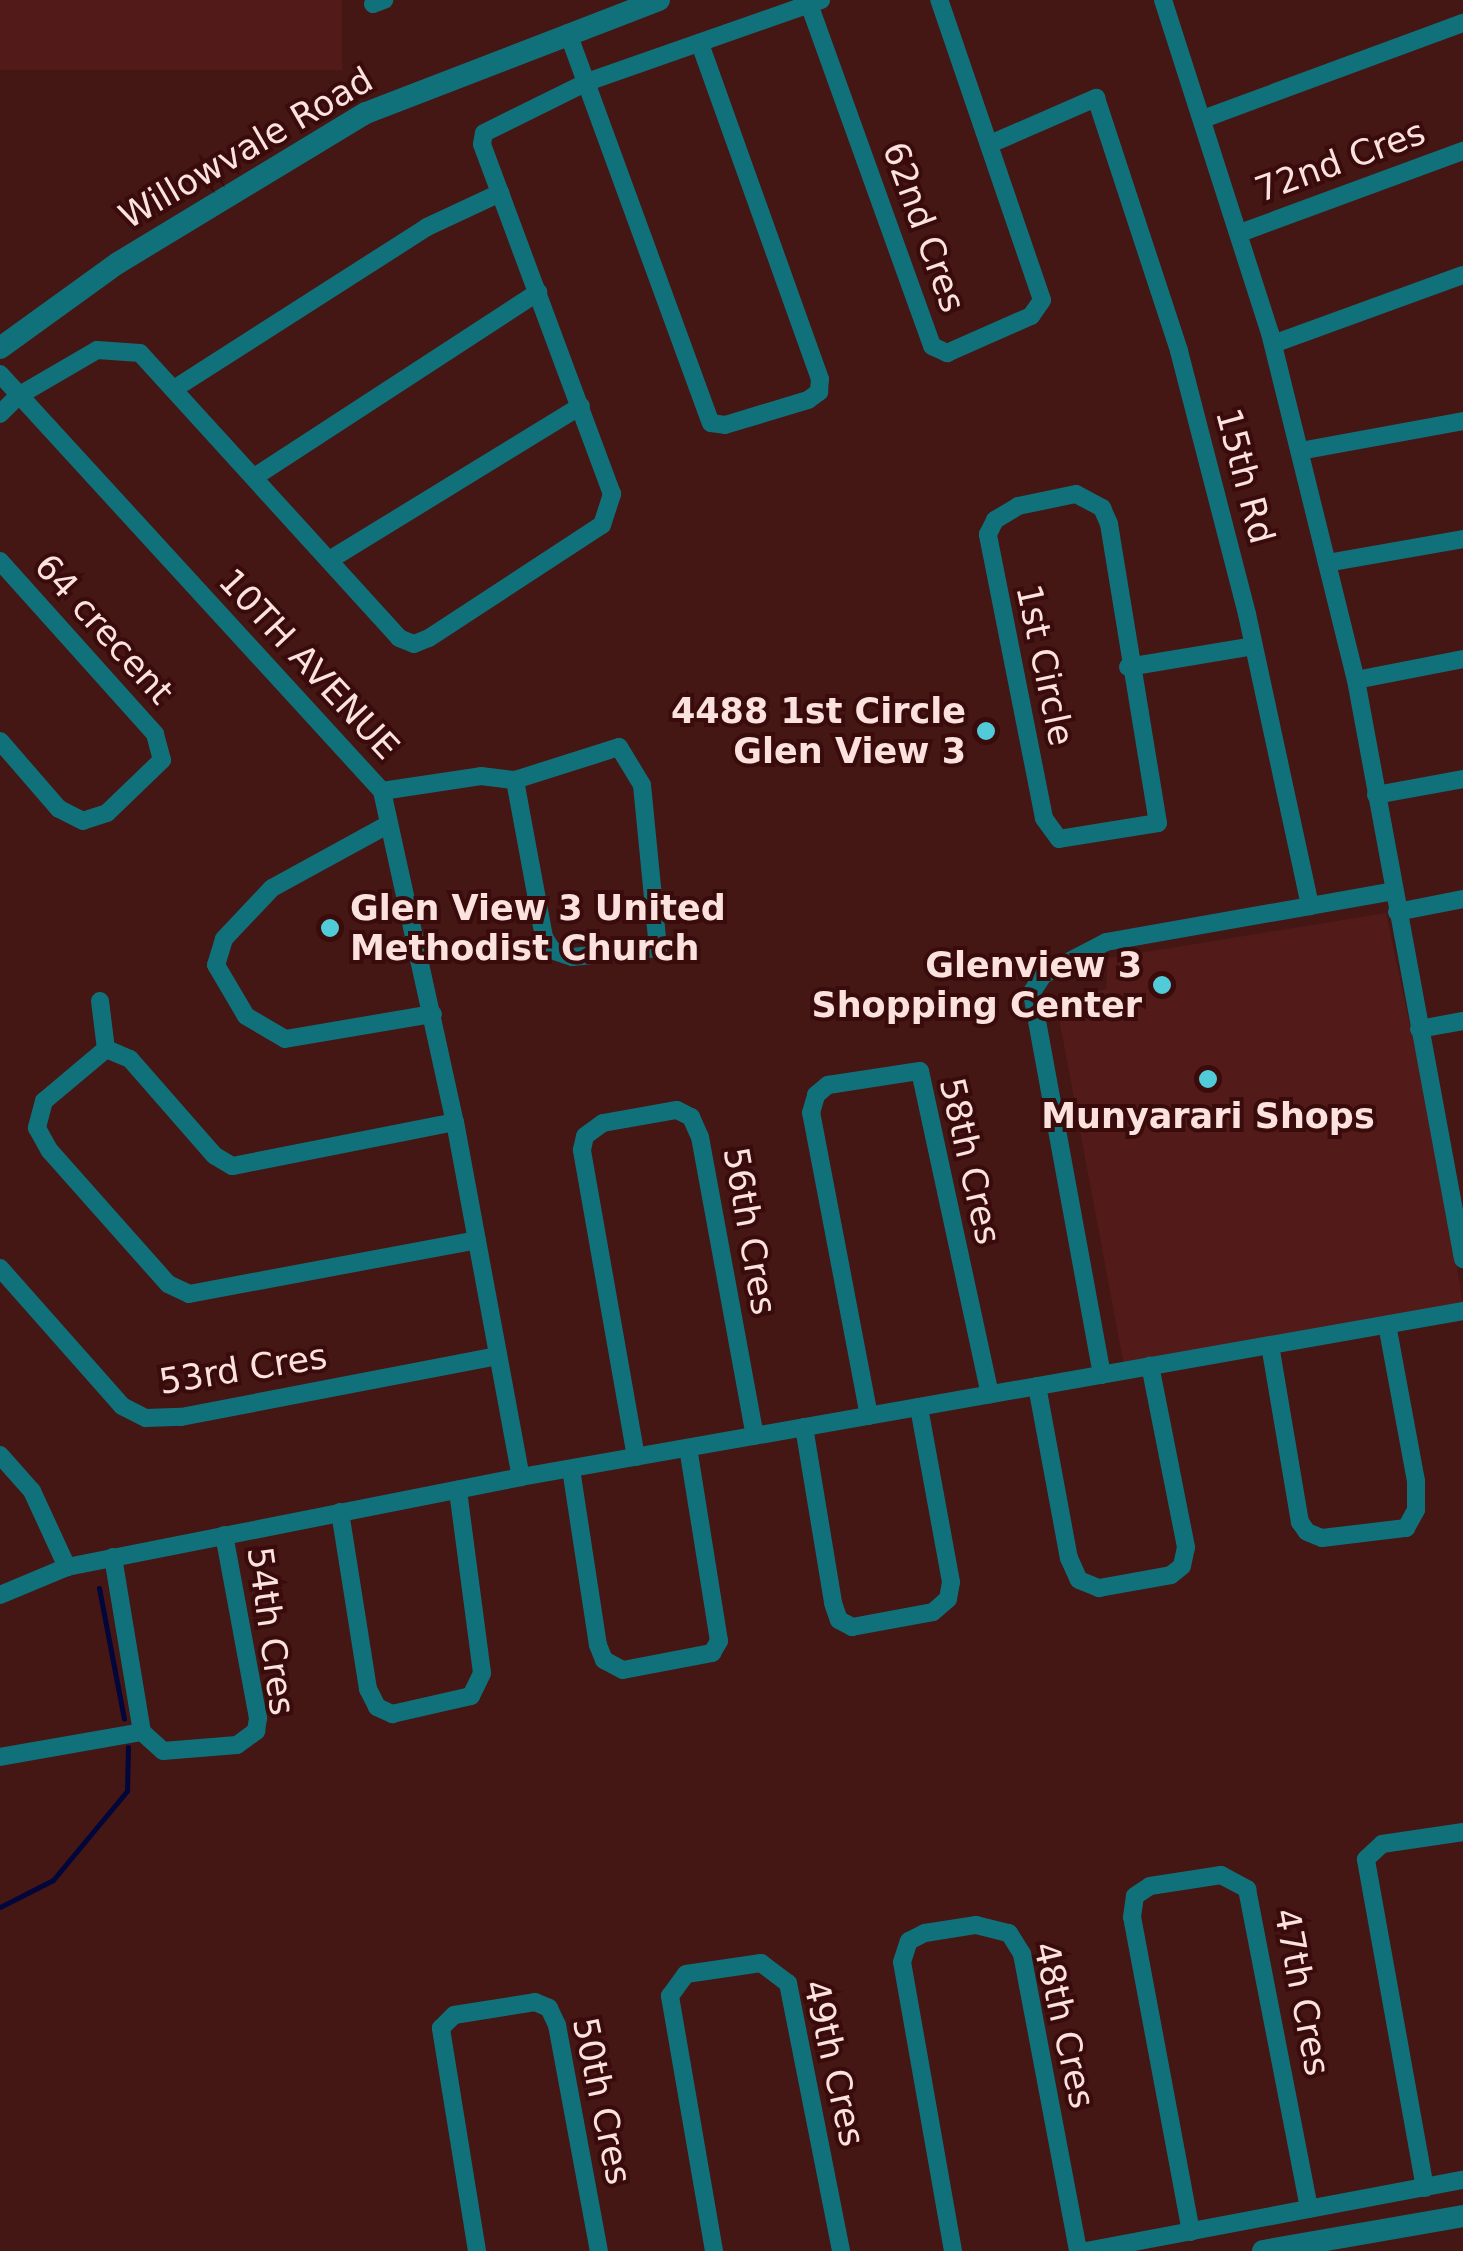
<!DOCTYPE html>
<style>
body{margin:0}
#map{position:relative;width:1463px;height:2251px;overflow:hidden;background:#441614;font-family:"DejaVu Sans",sans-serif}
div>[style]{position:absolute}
.built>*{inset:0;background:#521b19;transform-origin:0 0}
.stream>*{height:5px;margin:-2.5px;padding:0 2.5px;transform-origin:2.5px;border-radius:2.5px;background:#01063b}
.minor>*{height:18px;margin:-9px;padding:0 9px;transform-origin:9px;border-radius:9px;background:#10717a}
.tertiary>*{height:22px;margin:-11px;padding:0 11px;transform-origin:11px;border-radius:11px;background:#10717a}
.dots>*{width:28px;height:28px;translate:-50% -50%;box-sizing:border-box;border:5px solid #390b0a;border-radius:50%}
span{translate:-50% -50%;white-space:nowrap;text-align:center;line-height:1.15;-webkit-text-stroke:8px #390b0a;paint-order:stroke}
.street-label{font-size:35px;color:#fbe2df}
.poi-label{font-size:35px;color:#fbe2df;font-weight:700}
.right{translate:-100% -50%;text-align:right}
.left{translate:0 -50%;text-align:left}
</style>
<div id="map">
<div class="built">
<div style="left:0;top:0;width:342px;height:70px"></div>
<div style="clip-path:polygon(1386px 913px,1443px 1179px,1463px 1306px,1124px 1366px,1056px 1002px,1106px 989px,1108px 958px)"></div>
</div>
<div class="stream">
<div style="left:99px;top:1588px;width:133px;rotate:79.2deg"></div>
<div style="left:0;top:1907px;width:59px;rotate:-27deg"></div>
<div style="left:53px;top:1880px;width:116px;rotate:-50.3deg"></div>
<div style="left:127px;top:1791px;width:44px;rotate:-88.7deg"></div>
</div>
<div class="minor">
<div style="left:1163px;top:0;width:350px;rotate:72.2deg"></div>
<div style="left:1270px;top:333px;width:357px;rotate:76.1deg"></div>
<div style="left:1356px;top:680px;width:589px;rotate:79.53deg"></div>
<div style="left:373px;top:4px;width:12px;rotate:-20deg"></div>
<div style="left:809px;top:4px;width:363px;rotate:70.2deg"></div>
<div style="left:932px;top:346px;width:17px;rotate:25deg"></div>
<div style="left:947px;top:353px;width:92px;rotate:-23.8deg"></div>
<div style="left:1031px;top:316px;width:19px;rotate:-55deg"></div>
<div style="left:1042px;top:300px;width:317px;rotate:-108.9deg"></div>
<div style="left:568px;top:33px;width:415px;rotate:69.9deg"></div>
<div style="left:711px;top:423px;width:14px;rotate:8deg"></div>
<div style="left:725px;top:425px;width:87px;rotate:-16.8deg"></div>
<div style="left:808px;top:400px;width:14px;rotate:-36deg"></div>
<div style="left:819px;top:392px;width:13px;rotate:-86deg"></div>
<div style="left:820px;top:379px;width:357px;rotate:-109.7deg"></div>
<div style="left:1203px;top:119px;width:277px;rotate:-20.3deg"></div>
<div style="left:990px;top:144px;width:116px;rotate:-23.5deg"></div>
<div style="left:1096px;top:98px;width:266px;rotate:71.8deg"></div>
<div style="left:1179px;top:351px;width:272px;rotate:75.5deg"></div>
<div style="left:1247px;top:614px;width:299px;rotate:77.8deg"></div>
<div style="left:1310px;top:906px;width:85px;rotate:-10.1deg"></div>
<div style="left:1240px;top:233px;width:238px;rotate:-20.2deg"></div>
<div style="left:1273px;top:344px;width:202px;rotate:-20deg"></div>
<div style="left:0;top:374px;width:566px;rotate:47.51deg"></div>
<div style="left:382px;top:791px;width:339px;rotate:77.6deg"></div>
<div style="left:455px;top:1122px;width:361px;rotate:79.5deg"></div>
<div style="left:177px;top:387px;width:297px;rotate:-32.6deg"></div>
<div style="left:427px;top:227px;width:81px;rotate:-25deg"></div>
<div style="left:0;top:414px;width:25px;rotate:-45deg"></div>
<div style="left:18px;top:396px;width:91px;rotate:-30.2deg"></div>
<div style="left:97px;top:350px;width:43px;rotate:4deg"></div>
<div style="left:140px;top:353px;width:385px;rotate:47.7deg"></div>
<div style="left:399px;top:638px;width:16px;rotate:22deg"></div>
<div style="left:414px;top:644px;width:16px;rotate:-22deg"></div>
<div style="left:429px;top:638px;width:207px;rotate:-33.2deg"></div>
<div style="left:602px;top:525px;width:33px;rotate:-72deg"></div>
<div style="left:612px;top:494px;width:373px;rotate:-110.4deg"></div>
<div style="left:482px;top:144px;width:11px;rotate:-80deg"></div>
<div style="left:484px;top:133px;width:115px;rotate:-26.3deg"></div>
<div style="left:587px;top:82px;width:248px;rotate:-19.3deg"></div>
<div style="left:1300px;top:451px;width:166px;rotate:-10.4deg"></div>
<div style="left:256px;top:476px;width:337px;rotate:-33.1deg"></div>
<div style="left:1076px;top:494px;width:30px;rotate:28deg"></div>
<div style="left:1102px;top:508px;width:17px;rotate:66deg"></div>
<div style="left:1109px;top:524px;width:303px;rotate:80.7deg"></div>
<div style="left:1158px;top:823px;width:100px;rotate:170.8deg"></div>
<div style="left:1059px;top:839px;width:26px;rotate:-126deg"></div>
<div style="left:1044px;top:818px;width:289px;rotate:-101.2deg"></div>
<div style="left:988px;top:534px;width:16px;rotate:-63deg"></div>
<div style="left:995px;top:520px;width:27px;rotate:-31deg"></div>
<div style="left:1018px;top:506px;width:59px;rotate:-11.7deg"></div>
<div style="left:331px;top:559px;width:293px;rotate:-31.5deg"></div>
<div style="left:0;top:561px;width:232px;rotate:48.1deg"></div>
<div style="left:155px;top:734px;width:27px;rotate:75deg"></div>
<div style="left:162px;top:760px;width:76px;rotate:136.1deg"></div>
<div style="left:107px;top:813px;width:25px;rotate:162deg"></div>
<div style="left:83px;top:821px;width:27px;rotate:-153deg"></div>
<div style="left:59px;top:809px;width:90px;rotate:-130.9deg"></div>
<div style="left:1327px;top:563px;width:138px;rotate:-10deg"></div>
<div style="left:1128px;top:667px;width:127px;rotate:-9.5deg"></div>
<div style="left:1356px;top:680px;width:109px;rotate:-11.1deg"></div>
<div style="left:619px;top:747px;width:44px;rotate:58.8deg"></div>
<div style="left:642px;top:785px;width:164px;rotate:84.4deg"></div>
<div style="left:658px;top:948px;width:86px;rotate:174deg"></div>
<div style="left:572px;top:957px;width:21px;rotate:-161deg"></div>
<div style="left:552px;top:950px;width:15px;rotate:-122deg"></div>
<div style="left:544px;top:937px;width:160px;rotate:-100.5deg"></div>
<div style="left:515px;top:780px;width:109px;rotate:-17.6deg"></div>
<div style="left:382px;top:791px;width:100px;rotate:-8.6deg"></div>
<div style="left:481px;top:776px;width:34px;rotate:7deg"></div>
<div style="left:1376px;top:795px;width:88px;rotate:-10.4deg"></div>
<div style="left:389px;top:824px;width:133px;rotate:151.3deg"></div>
<div style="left:272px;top:888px;width:70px;rotate:133.3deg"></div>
<div style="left:224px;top:939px;width:27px;rotate:107deg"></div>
<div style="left:216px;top:965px;width:59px;rotate:59.5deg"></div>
<div style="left:246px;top:1016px;width:45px;rotate:30.5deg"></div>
<div style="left:285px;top:1039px;width:150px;rotate:-9.6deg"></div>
<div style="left:1397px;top:912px;width:67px;rotate:-11.1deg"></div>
<div style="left:100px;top:1001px;width:48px;rotate:82.9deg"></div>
<div style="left:1419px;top:1029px;width:45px;rotate:-10.3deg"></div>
<div style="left:455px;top:1122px;width:227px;rotate:168.8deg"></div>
<div style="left:232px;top:1166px;width:21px;rotate:-149deg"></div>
<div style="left:214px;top:1155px;width:128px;rotate:-131.2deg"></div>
<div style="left:130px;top:1059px;width:26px;rotate:-157deg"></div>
<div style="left:106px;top:1049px;width:81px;rotate:140deg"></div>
<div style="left:44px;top:1101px;width:28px;rotate:105deg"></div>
<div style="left:37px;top:1128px;width:26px;rotate:61deg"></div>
<div style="left:50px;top:1151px;width:178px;rotate:48.4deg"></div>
<div style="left:168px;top:1284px;width:23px;rotate:25deg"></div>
<div style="left:189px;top:1294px;width:293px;rotate:-10.6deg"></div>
<div style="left:0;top:1268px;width:184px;rotate:48.5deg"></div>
<div style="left:122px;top:1406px;width:27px;rotate:27deg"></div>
<div style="left:146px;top:1418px;width:35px;rotate:-2deg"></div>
<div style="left:181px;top:1417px;width:323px;rotate:-10.9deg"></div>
<div style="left:1270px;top:1345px;width:180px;rotate:80.4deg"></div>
<div style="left:1300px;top:1522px;width:12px;rotate:55deg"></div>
<div style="left:1307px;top:1532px;width:16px;rotate:22deg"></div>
<div style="left:1322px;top:1538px;width:85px;rotate:-6.8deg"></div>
<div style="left:1406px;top:1528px;width:21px;rotate:-61deg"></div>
<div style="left:1416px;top:1510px;width:29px;rotate:-90deg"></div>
<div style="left:1416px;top:1481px;width:159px;rotate:-100.5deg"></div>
<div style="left:1102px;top:1375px;width:389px;rotate:-100.4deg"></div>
<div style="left:1032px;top:992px;width:20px;rotate:-57deg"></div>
<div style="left:1043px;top:975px;width:71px;rotate:-27.6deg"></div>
<div style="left:1106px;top:942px;width:207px;rotate:-10deg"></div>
<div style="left:1037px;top:1386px;width:175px;rotate:79.5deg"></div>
<div style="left:1069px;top:1558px;width:24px;rotate:66deg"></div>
<div style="left:1079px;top:1580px;width:22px;rotate:22deg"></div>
<div style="left:1099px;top:1588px;width:73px;rotate:-10.2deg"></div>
<div style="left:1171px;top:1575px;width:14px;rotate:-39deg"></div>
<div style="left:1182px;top:1566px;width:19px;rotate:-78deg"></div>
<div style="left:1186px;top:1547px;width:185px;rotate:-101.2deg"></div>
<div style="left:869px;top:1416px;width:309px;rotate:-100.8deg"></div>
<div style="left:811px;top:1113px;width:19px;rotate:-74deg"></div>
<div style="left:816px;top:1095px;width:16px;rotate:-40deg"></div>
<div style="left:828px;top:1085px;width:93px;rotate:-8.7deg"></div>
<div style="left:920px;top:1071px;width:331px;rotate:77.8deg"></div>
<div style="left:804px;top:1427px;width:178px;rotate:80.6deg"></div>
<div style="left:833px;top:1603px;width:18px;rotate:71deg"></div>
<div style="left:839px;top:1620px;width:15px;rotate:28deg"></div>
<div style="left:852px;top:1627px;width:82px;rotate:-10.5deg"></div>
<div style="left:933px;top:1612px;width:20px;rotate:-41deg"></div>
<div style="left:948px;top:1599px;width:17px;rotate:-80deg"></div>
<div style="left:951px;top:1582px;width:178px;rotate:-100.4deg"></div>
<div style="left:0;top:1455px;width:48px;rotate:48.4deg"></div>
<div style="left:32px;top:1491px;width:84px;rotate:65.3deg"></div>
<div style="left:636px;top:1457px;width:312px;rotate:-100deg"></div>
<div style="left:582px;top:1150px;width:14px;rotate:-78deg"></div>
<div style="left:585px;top:1136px;width:22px;rotate:-36deg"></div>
<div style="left:603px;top:1123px;width:75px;rotate:-10deg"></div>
<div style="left:677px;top:1110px;width:16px;rotate:27deg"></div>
<div style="left:691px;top:1117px;width:22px;rotate:66deg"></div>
<div style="left:700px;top:1137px;width:304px;rotate:79.6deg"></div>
<div style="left:571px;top:1469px;width:178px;rotate:81.3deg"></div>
<div style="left:598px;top:1645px;width:16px;rotate:68deg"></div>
<div style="left:604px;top:1660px;width:21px;rotate:28deg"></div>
<div style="left:623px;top:1670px;width:91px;rotate:-10.8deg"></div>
<div style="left:712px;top:1653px;width:14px;rotate:-60deg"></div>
<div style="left:719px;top:1641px;width:195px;rotate:-99.1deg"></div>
<div style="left:340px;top:1512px;width:179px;rotate:81deg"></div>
<div style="left:368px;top:1689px;width:20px;rotate:63deg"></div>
<div style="left:377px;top:1707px;width:17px;rotate:25deg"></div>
<div style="left:392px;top:1714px;width:81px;rotate:-12.8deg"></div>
<div style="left:471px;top:1696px;width:25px;rotate:-64deg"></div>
<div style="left:482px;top:1673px;width:185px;rotate:-97.5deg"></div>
<div style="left:113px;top:1557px;width:177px;rotate:80.6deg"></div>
<div style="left:142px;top:1732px;width:28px;rotate:42deg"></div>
<div style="left:163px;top:1751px;width:74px;rotate:-4.6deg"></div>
<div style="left:237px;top:1745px;width:24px;rotate:-36deg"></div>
<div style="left:256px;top:1731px;width:13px;rotate:-81deg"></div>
<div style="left:258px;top:1718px;width:186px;rotate:-100.5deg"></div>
<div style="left:0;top:1595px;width:73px;rotate:-22.7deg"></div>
<div style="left:67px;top:1567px;width:463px;rotate:-11.2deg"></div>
<div style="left:521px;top:1477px;width:957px;rotate:-9.99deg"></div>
<div style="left:0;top:1757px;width:144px;rotate:-10deg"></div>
<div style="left:1425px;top:2188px;width:334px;rotate:-100.2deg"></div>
<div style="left:1366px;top:1859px;width:22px;rotate:-43deg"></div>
<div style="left:1382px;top:1844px;width:82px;rotate:-8.4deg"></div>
<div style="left:1191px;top:2232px;width:320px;rotate:-100.6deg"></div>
<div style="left:1132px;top:1917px;width:21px;rotate:-82deg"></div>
<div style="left:1135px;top:1896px;width:18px;rotate:-34deg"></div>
<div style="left:1150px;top:1886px;width:72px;rotate:-8.8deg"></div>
<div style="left:1221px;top:1875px;width:30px;rotate:28deg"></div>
<div style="left:1247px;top:1889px;width:326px;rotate:79deg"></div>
<div style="left:477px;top:2251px;width:226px;rotate:-99.2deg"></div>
<div style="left:441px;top:2028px;width:18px;rotate:-45deg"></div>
<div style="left:454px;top:2015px;width:82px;rotate:-9.1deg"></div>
<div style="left:535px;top:2002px;width:15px;rotate:23deg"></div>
<div style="left:549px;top:2008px;width:19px;rotate:65deg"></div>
<div style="left:557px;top:2025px;width:230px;rotate:79.5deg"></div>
<div style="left:714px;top:2251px;width:259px;rotate:-99.8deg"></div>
<div style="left:670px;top:1996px;width:27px;rotate:-54deg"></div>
<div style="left:686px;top:1974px;width:76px;rotate:-8.3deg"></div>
<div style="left:761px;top:1963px;width:34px;rotate:37deg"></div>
<div style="left:788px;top:1983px;width:273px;rotate:78.8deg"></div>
<div style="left:953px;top:2251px;width:293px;rotate:-100deg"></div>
<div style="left:902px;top:1962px;width:22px;rotate:-72deg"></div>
<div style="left:909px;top:1941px;width:18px;rotate:-27deg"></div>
<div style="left:925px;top:1933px;width:52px;rotate:-8.9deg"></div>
<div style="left:976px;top:1925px;width:34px;rotate:14deg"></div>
<div style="left:1009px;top:1933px;width:25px;rotate:58deg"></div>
<div style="left:1022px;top:1954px;width:302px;rotate:79.3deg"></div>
<div style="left:1086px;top:2251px;width:384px;rotate:-10.7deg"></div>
</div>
<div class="tertiary">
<div style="left:0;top:348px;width:145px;rotate:-35.8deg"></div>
<div style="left:118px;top:263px;width:290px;rotate:-31.2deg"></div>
<div style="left:366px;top:113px;width:314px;rotate:-21.1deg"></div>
<div style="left:1263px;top:2251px;width:203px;rotate:-9.9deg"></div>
</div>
<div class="dots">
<div style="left:986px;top:731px;background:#52cbd9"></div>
<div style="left:330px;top:928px;background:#52cbd9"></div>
<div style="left:1162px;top:985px;background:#52cbd9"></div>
<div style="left:1208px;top:1079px;background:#52cbd9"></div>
</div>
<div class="street-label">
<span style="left:246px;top:148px;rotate:-30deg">Willowvale Road</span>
<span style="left:1340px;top:161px;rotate:-20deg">72nd Cres</span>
<span style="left:924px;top:227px;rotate:70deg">62nd Cres</span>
<span style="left:1245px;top:476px;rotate:75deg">15th Rd</span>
<span style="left:104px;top:629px;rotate:48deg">64 crecent</span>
<span style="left:309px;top:664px;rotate:47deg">10TH AVENUE</span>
<span style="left:1045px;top:665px;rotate:78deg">1st Circle</span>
<span style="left:970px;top:1161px;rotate:77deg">58th Cres</span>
<span style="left:750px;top:1231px;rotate:80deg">56th Cres</span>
<span style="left:243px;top:1369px;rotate:-9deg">53rd Cres</span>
<span style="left:271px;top:1631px;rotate:82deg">54th Cres</span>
<span style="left:1302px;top:1992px;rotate:79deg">47th Cres</span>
<span style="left:1064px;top:2025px;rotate:77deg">48th Cres</span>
<span style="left:834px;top:2063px;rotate:77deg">49th Cres</span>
<span style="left:602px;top:2101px;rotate:78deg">50th Cres</span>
</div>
<div class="poi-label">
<span class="right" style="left:966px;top:731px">4488 1st Circle<br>Glen View 3</span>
<span class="left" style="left:350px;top:928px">Glen View 3 United<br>Methodist Church</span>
<span class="right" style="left:1142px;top:985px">Glenview 3<br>Shopping Center</span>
<span style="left:1208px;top:1116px">Munyarari Shops</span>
</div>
</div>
